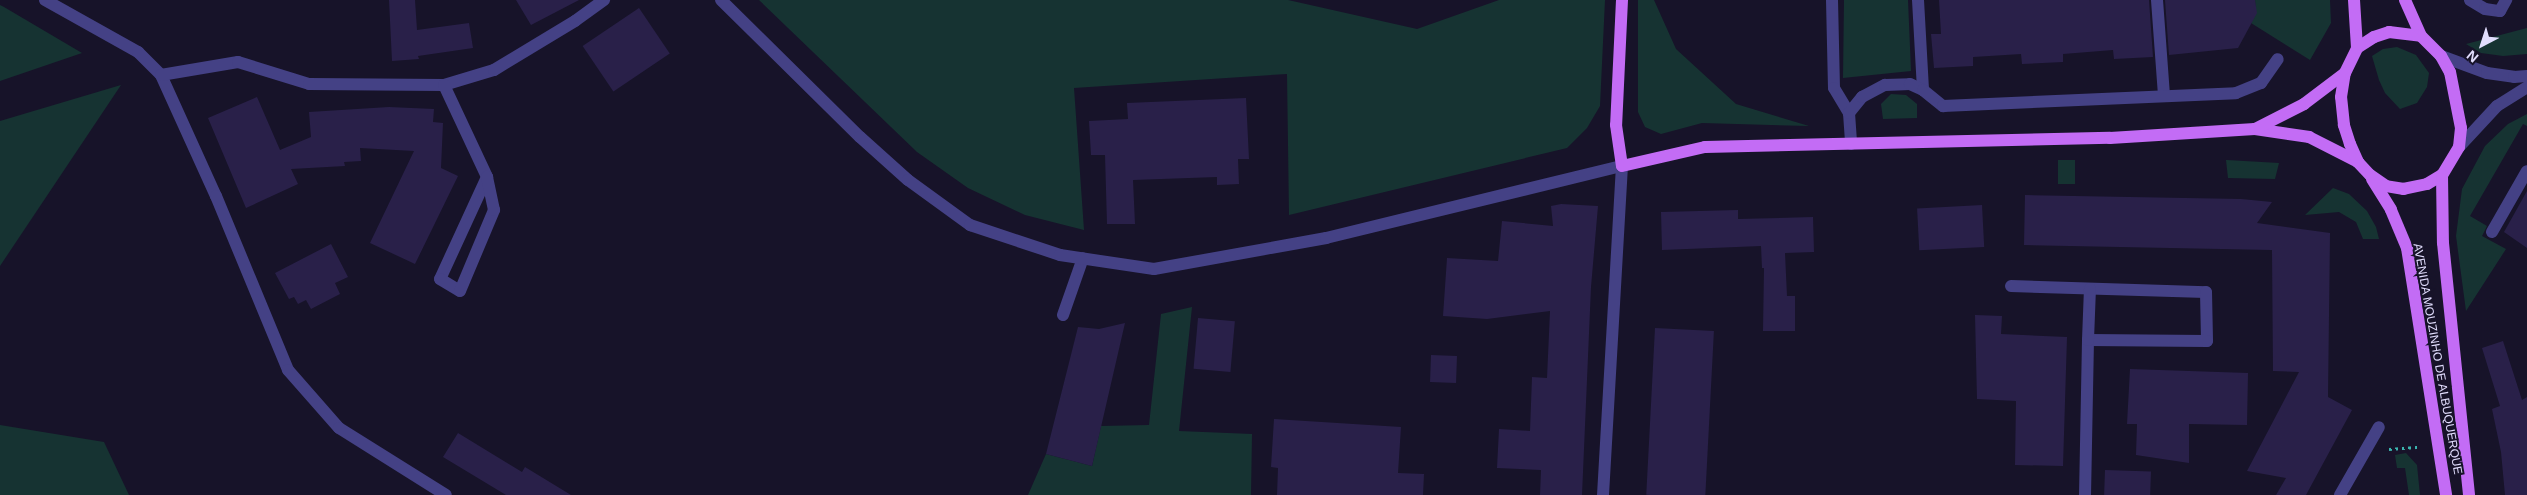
<!DOCTYPE html>
<style>
body{margin:0}
#map{position:relative;width:2527px;height:495px;overflow:hidden;background:#171329;font-family:Arial,sans-serif}
div>[style]{position:absolute}
.green>*{inset:0;background:#163332;transform-origin:0 0}
.building>*{inset:0;background:#292049;transform-origin:0 0}
.path>*{height:3px;margin-top:-1.5px;transform-origin:0;background:repeating-linear-gradient(90deg,#3ab4ae 0 2.5px,transparent 0 6.5px)}
.service>*{height:12px;margin:-6px;padding:0 6px;transform-origin:6px;border-radius:6px;background:#444185}
.minor>*{height:12px;margin:-6px;padding:0 6px;transform-origin:6px;border-radius:6px;background:#444185}
.tertiary>*{height:12px;margin:-6px;padding:0 6px;transform-origin:6px;border-radius:6px;background:#444185}
.primary>*{height:12px;margin:-6px;padding:0 6px;transform-origin:6px;border-radius:6px;background:#c36cf5}
span{translate:-50% -50%;white-space:nowrap;text-align:center;line-height:1.15;-webkit-text-stroke:4px #171329;paint-order:stroke}
.street-label{font-size:12px;color:#e1ddfd}
.north{position:absolute;left:2457px;top:20px;width:50px;height:50px;-webkit-text-stroke:4px #171329;paint-order:stroke;rotate:220deg;font-size:14px;font-weight:700;line-height:20px;text-align:center;color:#e1ddfd}
.north::after{content:'';display:block;margin:auto;width:18px;height:22px;background:#e1ddfd;clip-path:polygon(50% 0,100% 100%,50% 72%,0 100%)}
</style>
<div id="map">
<div class="green">
<div style="clip-path:polygon(759px 0,1288px 0,1417px 29px,1499px 0,1605px 0,1600px 106px,1587px 128px,1567px 148px,1289px 215px,1287px 74px,1074px 88px,1084px 230px,1025px 215px,968px 188px,917px 152px)"></div>
<div style="clip-path:polygon(1638px 0,1654px 0,1676px 49px,1736px 104px,1809px 126px,1702px 123px,1661px 134px,1645px 127px,1638px 112px)"></div>
<div style="clip-path:polygon(1844px 0,1908px 0,1911px 71px,1843px 78px)"></div>
<div style="clip-path:polygon(2255px 0,2330px 0,2331px 23px,2310px 60px,2251px 23px,2256px 13px)"></div>
<div style="clip-path:polygon(0 5px,4px 7px,82px 53px,0 81px)"></div>
<div style="clip-path:polygon(2527px 28px,2527px 54px,2503px 56px,2481px 53px,2466px 44px)"></div>
<div style="clip-path:polygon(2397px 47px,2416px 55px,2429px 73px,2427px 87px,2417px 103px,2400px 109px,2385px 93px,2379px 80px,2372px 56px,2383px 49px)"></div>
<div style="clip-path:polygon(121px 85px,0 266px,0 121px)"></div>
<div style="clip-path:polygon(1891px 94px,1906px 95px,1917px 104px,1917px 118px,1883px 119px,1881px 104px)"></div>
<div style="clip-path:polygon(2527px 114px,2527px 126px,2523px 124px,2470px 216px,2487px 226px,2482px 236px,2506px 249px,2466px 311px,2456px 236px,2462px 189px,2485px 146px,2508px 124px)"></div>
<div style="left:2075px;top:160px;width:24px;height:17px;rotate:90deg"></div>
<div style="clip-path:polygon(2226px 160px,2227px 160px,2279px 163px,2275px 179px,2228px 178px)"></div>
<div style="clip-path:polygon(2333px 188px,2349px 194px,2367px 211px,2376px 227px,2379px 239px,2363px 239px,2356px 222px,2339px 212px,2305px 215px)"></div>
<div style="clip-path:polygon(1192px 307px,1179px 431px,1252px 434px,1251px 495px,1028px 495px,1046px 454px,1092px 466px,1101px 426px,1149px 425px,1161px 314px)"></div>
<div style="clip-path:polygon(0 425px,104px 442px,129px 495px,0 495px)"></div>
<div style="clip-path:polygon(2406px 453px,2417px 465px,2420px 495px,2409px 495px,2405px 468px,2397px 468px,2395px 455px)"></div>
</div>
<div class="building">
<div style="clip-path:polygon(389px 0,415px 0,417px 30px,469px 23px,473px 48px,418px 56px,419px 59px,392px 61px)"></div>
<div style="clip-path:polygon(516px 0,579px 0,531px 25px)"></div>
<div style="clip-path:polygon(1939px 0,2149px 0,2153px 57px,2114px 59px,2113px 50px,2063px 54px,2063px 62px,2022px 64px,2021px 54px,1973px 57px,1973px 66px,1934px 68px,1931px 34px,1941px 34px)"></div>
<div style="clip-path:polygon(2165px 0,2255px 0,2257px 13px,2238px 48px,2169px 55px)"></div>
<div style="left:639px;top:8px;width:55px;height:68px;rotate:56deg"></div>
<div style="clip-path:polygon(257px 97px,280px 150px,311px 137px,309px 112px,389px 107px,434px 109px,433px 122px,443px 123px,441px 168px,458px 176px,415px 264px,370px 243px,414px 151px,360px 148px,361px 161px,344px 162px,345px 166px,291px 169px,298px 184px,246px 208px,208px 118px)"></div>
<div style="clip-path:polygon(1246px 98px,1249px 159px,1238px 159px,1239px 184px,1217px 185px,1217px 177px,1133px 180px,1135px 224px,1107px 224px,1105px 155px,1091px 155px,1089px 121px,1128px 119px,1127px 103px)"></div>
<div style="clip-path:polygon(2527px 191px,2527px 248px,2504px 232px)"></div>
<div style="clip-path:polygon(2025px 195px,2241px 199px,2272px 202px,2257px 223px,2330px 233px,2328px 397px,2352px 410px,2306px 495px,2276px 495px,2286px 478px,2247px 471px,2299px 372px,2273px 371px,2272px 250px,2024px 245px)"></div>
<div style="clip-path:polygon(1561px 204px,1598px 206px,1591px 287px,1582px 495px,1540px 495px,1541px 470px,1497px 468px,1499px 429px,1530px 431px,1532px 377px,1547px 378px,1550px 311px,1487px 319px,1443px 316px,1447px 258px,1498px 261px,1502px 221px,1553px 226px,1551px 206px)"></div>
<div style="left:1982px;top:205px;width:42px;height:65px;rotate:87deg"></div>
<div style="clip-path:polygon(1738px 210px,1738px 219px,1813px 217px,1814px 252px,1785px 253px,1787px 296px,1795px 296px,1795px 331px,1763px 331px,1764px 268px,1762px 268px,1761px 246px,1662px 250px,1661px 212px)"></div>
<div style="clip-path:polygon(331px 244px,348px 277px,335px 283px,340px 294px,311px 309px,306px 300px,298px 304px,294px 297px,289px 299px,275px 273px)"></div>
<div style="clip-path:polygon(1975px 315px,2002px 316px,2001px 334px,2067px 337px,2063px 466px,2015px 465px,2016px 401px,1977px 399px)"></div>
<div style="left:1198px;top:318px;width:37px;height:51px;rotate:5deg"></div>
<div style="clip-path:polygon(1125px 323px,1092px 466px,1046px 454px,1078px 327px,1099px 329px)"></div>
<div style="left:1655px;top:328px;width:59px;height:167px;rotate:3deg"></div>
<div style="clip-path:polygon(2503px 341px,2522px 400px,2527px 397px,2527px 495px,2505px 495px,2501px 452px,2492px 409px,2500px 406px,2482px 348px)"></div>
<div style="left:1431px;top:355px;width:26px;height:27px;rotate:2deg"></div>
<div style="clip-path:polygon(2130px 369px,2248px 373px,2247px 425px,2189px 424px,2189px 463px,2136px 455px,2137px 424px,2127px 424px)"></div>
<div style="clip-path:polygon(1274px 419px,1401px 427px,1398px 473px,1424px 474px,1423px 495px,1277px 495px,1278px 468px,1271px 467px)"></div>
<div style="clip-path:polygon(458px 433px,522px 472px,525px 467px,571px 495px,506px 495px,443px 457px)"></div>
<div style="left:2105px;top:470px;width:46px;height:25px;rotate:2deg"></div>
</div>
<div class="path">
<div style="left:2389px;top:449px;width:31px;rotate:-4deg"></div>
</div>
<div class="service">
<div style="left:2470px;top:0;width:17px;rotate:31deg"></div>
<div style="left:2485px;top:9px;width:15px;rotate:8deg"></div>
<div style="left:2500px;top:11px;width:13px;rotate:-61deg"></div>
</div>
<div class="minor">
<div style="left:45px;top:0;width:107px;rotate:29.2deg"></div>
<div style="left:138px;top:52px;width:33px;rotate:45deg"></div>
<div style="left:161px;top:75px;width:133px;rotate:65.6deg"></div>
<div style="left:216px;top:196px;width:188px;rotate:67.5deg"></div>
<div style="left:288px;top:370px;width:77px;rotate:48.7deg"></div>
<div style="left:339px;top:428px;width:126px;rotate:32.1deg"></div>
<div style="left:1832px;top:0;width:88px;rotate:88.7deg"></div>
<div style="left:1834px;top:88px;width:29px;rotate:59deg"></div>
<div style="left:1849px;top:113px;width:31px;rotate:86deg"></div>
<div style="left:1918px;top:0;width:90px;rotate:86.8deg"></div>
<div style="left:2157px;top:0;width:96px;rotate:85.8deg"></div>
<div style="left:161px;top:75px;width:78px;rotate:-9.6deg"></div>
<div style="left:238px;top:62px;width:74px;rotate:17.2deg"></div>
<div style="left:309px;top:84px;width:135px;rotate:0.4deg"></div>
<div style="left:444px;top:85px;width:52px;rotate:-16.7deg"></div>
<div style="left:494px;top:70px;width:95px;rotate:-31.2deg"></div>
<div style="left:575px;top:21px;width:36px;rotate:-36deg"></div>
<div style="left:444px;top:85px;width:102px;rotate:64.9deg"></div>
<div style="left:487px;top:177px;width:112px;rotate:114.7deg"></div>
<div style="left:440px;top:279px;width:23px;rotate:31deg"></div>
<div style="left:460px;top:291px;width:88px;rotate:-67.2deg"></div>
<div style="left:494px;top:210px;width:34px;rotate:-102deg"></div>
<div style="left:1849px;top:113px;width:21px;rotate:-51deg"></div>
<div style="left:1862px;top:97px;width:26px;rotate:-28deg"></div>
<div style="left:1885px;top:85px;width:25px;rotate:-2deg"></div>
<div style="left:1910px;top:84px;width:14px;rotate:25deg"></div>
<div style="left:1923px;top:90px;width:26px;rotate:39deg"></div>
<div style="left:1943px;top:106px;width:293px;rotate:-2.5deg"></div>
<div style="left:2236px;top:93px;width:27px;rotate:-22deg"></div>
<div style="left:2261px;top:83px;width:29px;rotate:-55deg"></div>
<div style="left:2492px;top:232px;width:70px;rotate:-60.2deg"></div>
<div style="left:2011px;top:286px;width:195px;rotate:1.8deg"></div>
<div style="left:2206px;top:292px;width:49px;rotate:88.8deg"></div>
<div style="left:2207px;top:341px;width:119px;rotate:-179.5deg"></div>
<div style="left:2088px;top:340px;width:155px;rotate:91.1deg"></div>
<div style="left:1063px;top:315px;width:60px;rotate:-70.7deg"></div>
<div style="left:2088px;top:340px;width:51px;rotate:-87.8deg"></div>
<div style="left:1603px;top:495px;width:330px;rotate:-86.7deg"></div>
<div style="left:2340px;top:495px;width:78px;rotate:-60.2deg"></div>
</div>
<div class="tertiary">
<div style="left:721px;top:0;width:195px;rotate:44.6deg"></div>
<div style="left:860px;top:137px;width:64px;rotate:41.9deg"></div>
<div style="left:908px;top:180px;width:77px;rotate:36deg"></div>
<div style="left:970px;top:225px;width:95px;rotate:18.4deg"></div>
<div style="left:1060px;top:255px;width:95px;rotate:8.5deg"></div>
<div style="left:1154px;top:269px;width:175px;rotate:-10.2deg"></div>
<div style="left:1326px;top:238px;width:305px;rotate:-13.7deg"></div>
<div style="left:2441px;top:56px;width:49px;rotate:20.3deg"></div>
<div style="left:2487px;top:73px;width:27px;rotate:8deg"></div>
<div style="left:2514px;top:77px;width:13px;rotate:-4deg"></div>
<div style="left:2459px;top:147px;width:56px;rotate:-47.2deg"></div>
<div style="left:2497px;top:106px;width:36px;rotate:-32deg"></div>
</div>
<div class="primary">
<div style="left:1622px;top:0;width:125px;rotate:92.7deg"></div>
<div style="left:1616px;top:125px;width:41px;rotate:81.7deg"></div>
<div style="left:1622px;top:166px;width:85px;rotate:-12.9deg"></div>
<div style="left:1705px;top:147px;width:405px;rotate:-1.3deg"></div>
<div style="left:2110px;top:138px;width:145px;rotate:-3.6deg"></div>
<div style="left:2255px;top:129px;width:55px;rotate:8.4deg"></div>
<div style="left:2309px;top:137px;width:55px;rotate:27deg"></div>
<div style="left:2354px;top:0;width:48px;rotate:86.4deg"></div>
<div style="left:2405px;top:0;width:39px;rotate:66deg"></div>
<div style="left:2421px;top:36px;width:28px;rotate:45deg"></div>
<div style="left:2441px;top:56px;width:18px;rotate:61deg"></div>
<div style="left:2450px;top:72px;width:57px;rotate:78.9deg"></div>
<div style="left:2461px;top:128px;width:19px;rotate:96deg"></div>
<div style="left:2459px;top:147px;width:33px;rotate:121deg"></div>
<div style="left:2442px;top:175px;width:17px;rotate:149deg"></div>
<div style="left:2427px;top:184px;width:24px;rotate:168deg"></div>
<div style="left:2404px;top:189px;width:18px;rotate:-171deg"></div>
<div style="left:2386px;top:186px;width:19px;rotate:-145deg"></div>
<div style="left:2370px;top:175px;width:18px;rotate:-133deg"></div>
<div style="left:2358px;top:162px;width:20px;rotate:-114deg"></div>
<div style="left:2350px;top:144px;width:20px;rotate:-108deg"></div>
<div style="left:2344px;top:125px;width:28px;rotate:-96deg"></div>
<div style="left:2341px;top:97px;width:24px;rotate:-81deg"></div>
<div style="left:2345px;top:73px;width:28px;rotate:-64deg"></div>
<div style="left:2357px;top:48px;width:20px;rotate:-33deg"></div>
<div style="left:2374px;top:37px;width:16px;rotate:-18deg"></div>
<div style="left:2389px;top:32px;width:32px;rotate:7deg"></div>
<div style="left:2255px;top:129px;width:55px;rotate:-27deg"></div>
<div style="left:2304px;top:104px;width:51px;rotate:-37.1deg"></div>
<div style="left:2442px;top:175px;width:68px;rotate:89.2deg"></div>
<div style="left:2443px;top:243px;width:253px;rotate:84.1deg"></div>
<div style="left:2372px;top:179px;width:36px;rotate:58deg"></div>
<div style="left:2391px;top:210px;width:41px;rotate:67.2deg"></div>
<div style="left:2407px;top:248px;width:250px;rotate:81deg"></div>
</div>
<div class="street-label">
<span style="left:2437px;top:359px;rotate:80deg">AVENIDA MOUZINHO DE ALBUQUERQUE</span>
</div>
<div class="north">N</div>
</div>
